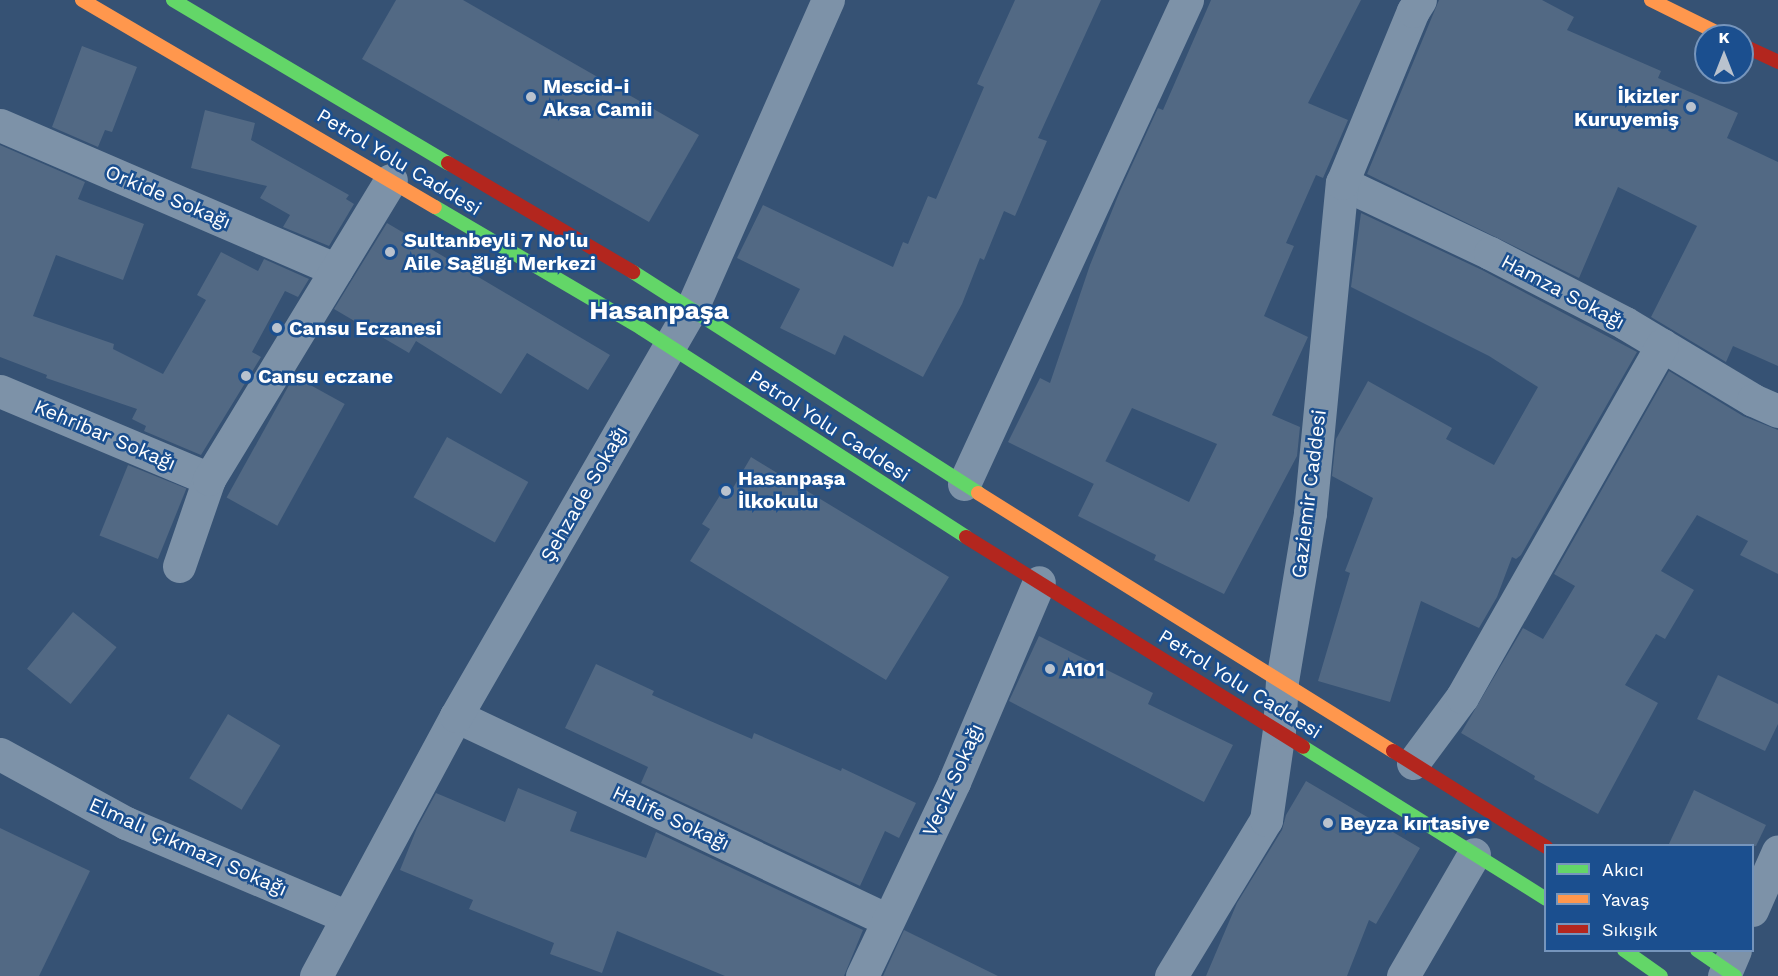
<!DOCTYPE html>
<meta charset="utf-8">
<style>
body{margin:0}
#map{position:relative;width:1778px;height:976px;overflow:hidden;background:#365274;font-family:"Work Sans",sans-serif}
div>[style]{position:absolute}
.building>*{inset:0;background:#526984;transform-origin:0 0}
.street>*{height:33px;margin:-16.5px;padding:0 16.5px;transform-origin:16.5px;border-radius:16.5px;background:#7d92a8}
.fast>*{height:14px;margin:-7px;padding:0 7px;transform-origin:7px;border-radius:7px;background:#63d668}
.slow>*{height:14px;margin:-7px;padding:0 7px;transform-origin:7px;border-radius:7px;background:#ff974d}
.jam>*{height:14px;margin:-7px;padding:0 7px;transform-origin:7px;border-radius:7px;background:#b3261e}
.dots>*{width:16px;height:16px;translate:-50% -50%;box-sizing:border-box;border:3px solid #1b4f8f;border-radius:50%}
span{translate:-50% -50%;white-space:nowrap;text-align:center;line-height:1.15;-webkit-text-stroke:5px #1b4f8f;paint-order:stroke}
.poi-label{font-size:20px;color:#fff;font-weight:700}
.left{translate:0 -50%;text-align:left}
.right{translate:-100% -50%;text-align:right}
.street-label{font-size:20px;color:#fff}
.district-label{font-size:26px;color:#fff;font-weight:700}
.legend{position:absolute;left:1544px;top:844px;width:210px;height:108px;box-sizing:border-box;background:#1b4f8f;border:2px solid #7695bc;margin:0;padding:8px 10px;list-style:none;font-size:18px;color:#fff}
.legend li{display:flex;align-items:center;gap:12px;height:30px}
.legend b{width:30px;border:2px solid #7695bc}
.north{position:absolute;left:1694px;top:24px;width:60px;height:60px;box-sizing:border-box;background:#1b4f8f;border:2px solid #7695bc;border-radius:50%;rotate:0deg;font-size:16px;font-weight:700;line-height:24px;text-align:center;color:#fff}
.north::after{content:'';display:block;margin:auto;width:21px;height:27px;background:#b9c2ce;clip-path:polygon(50% 0,100% 100%,50% 72%,0 100%)}
</style>
<div id="map">
<div class="building">
<div style="clip-path:polygon(396px 0,463px 0,699px 135px,649px 222px,362px 59px)"></div>
<div style="clip-path:polygon(1015px 0,1101px 0,1038px 138px,1047px 141px,1015px 216px,1004px 211px,984px 260px,980px 258px,962px 304px,923px 377px,844px 335px,835px 355px,780px 328px,800px 289px,737px 258px,763px 205px,893px 267px,903px 242px,908px 244px,928px 196px,936px 199px,984px 87px,977px 84px)"></div>
<div style="clip-path:polygon(1211px 0,1361px 0,1308px 103px,1348px 120px,1323px 178px,1316px 175px,1286px 243px,1294px 246px,1264px 316px,1308px 337px,1272px 415px,1300px 427px,1297px 456px,1224px 594px,1154px 560px,1156px 555px,1078px 516px,1105px 461px,1189px 502px,1217px 444px,1132px 408px,1094px 484px,1008px 442px,1040px 378px,1050px 383px,1090px 265px,1120px 191px,1158px 108px,1163px 110px)"></div>
<div style="clip-path:polygon(1439px 0,1542px 0,1574px 17px,1567px 30px,1661px 71px,1658px 78px,1738px 113px,1727px 138px,1778px 162px,1778px 366px,1733px 346px,1726px 362px,1651px 317px,1697px 226px,1618px 187px,1579px 278px,1367px 174px)"></div>
<div style="clip-path:polygon(82px 46px,137px 67px,112px 132px,105px 130px,98px 147px,52px 127px)"></div>
<div style="clip-path:polygon(205px 110px,255px 123px,251px 140px,349px 195px,346px 199px,354px 204px,329px 246px,283px 227px,290px 215px,260px 198px,267px 186px,191px 168px)"></div>
<div style="clip-path:polygon(0 145px,85px 182px,78px 199px,144px 224px,123px 280px,56px 255px,33px 316px,114px 344px,113px 349px,163px 374px,206px 300px,197px 295px,221px 252px,258px 271px,264px 259px,309px 279px,298px 297px,285px 291px,252px 352px,261px 357px,201px 455px,144px 431px,146px 426px,132px 419px,137px 409px,46px 378px,47px 375px,0 357px)"></div>
<div style="clip-path:polygon(1361px 213px,1482px 270px,1637px 352px,1521px 555px,1516px 559px,1512px 557px,1497px 597px,1479px 628px,1421px 601px,1390px 702px,1318px 681px,1350px 573px,1345px 571px,1373px 498px,1332px 476px,1336px 439px,1368px 381px,1452px 428px,1446px 439px,1494px 465px,1538px 387px,1489px 356px,1351px 287px)"></div>
<div style="clip-path:polygon(387px 223px,610px 355px,588px 390px,527px 353px,501px 394px,416px 341px,409px 353px,334px 309px)"></div>
<div style="clip-path:polygon(1669px 371px,1743px 416px,1778px 430px,1778px 574px,1740px 555px,1748px 541px,1697px 515px,1661px 571px,1694px 590px,1665px 639px,1656px 634px,1625px 685px,1658px 703px,1598px 814px,1534px 779px,1535px 776px,1461px 733px,1523px 628px,1543px 639px,1575px 586px,1554px 574px)"></div>
<div style="left:294px;top:376px;width:58px;height:139px;rotate:29deg"></div>
<div style="left:447px;top:437px;width:93px;height:69px;rotate:29deg"></div>
<div style="clip-path:polygon(751px 457px,949px 577px,886px 680px,690px 561px,710px 529px,702px 524px,724px 489px,730px 493px)"></div>
<div style="left:128px;top:465px;width:63px;height:76px;rotate:22deg"></div>
<div style="left:73px;top:612px;width:56px;height:73px;rotate:39deg"></div>
<div style="clip-path:polygon(1039px 636px,1153px 693px,1148px 704px,1233px 745px,1204px 802px,1009px 701px)"></div>
<div style="clip-path:polygon(596px 664px,654px 691px,652px 695px,708px 720px,752px 739px,754px 733px,841px 771px,842px 768px,916px 803px,899px 838px,885px 831px,860px 886px,641px 783px,648px 767px,565px 728px)"></div>
<div style="clip-path:polygon(1718px 675px,1778px 704px,1778px 724px,1765px 751px,1697px 719px)"></div>
<div style="left:228px;top:714px;width:61px;height:75px;rotate:31deg"></div>
<div style="clip-path:polygon(1306px 781px,1420px 848px,1376px 924px,1369px 920px,1347px 976px,1206px 976px,1237px 903px,1282px 830px,1286px 815px)"></div>
<div style="clip-path:polygon(518px 788px,577px 812px,570px 831px,646px 858px,656px 832px,863px 930px,844px 976px,725px 976px,617px 931px,602px 973px,550px 954px,554px 943px,469px 909px,473px 900px,400px 870px,417px 828px,436px 793px,505px 822px)"></div>
<div style="clip-path:polygon(1694px 790px,1766px 825px,1756px 846px,1668px 846px)"></div>
<div style="clip-path:polygon(0 828px,90px 871px,39px 976px,0 976px)"></div>
<div style="clip-path:polygon(904px 930px,998px 976px,883px 976px)"></div>
</div>
<div class="street">
<div style="left:0;top:125px;width:366px;rotate:23.3deg"></div>
<div style="left:1342px;top:183px;width:164px;rotate:25.3deg"></div>
<div style="left:1490px;top:253px;width:152px;rotate:27.4deg"></div>
<div style="left:1625px;top:323px;width:149px;rotate:31deg"></div>
<div style="left:1753px;top:400px;width:27px;rotate:24deg"></div>
<div style="left:0;top:391px;width:227px;rotate:22.8deg"></div>
<div style="left:964px;top:484px;width:533px;rotate:-65.26deg"></div>
<div style="left:179px;top:566px;width:92px;rotate:-71deg"></div>
<div style="left:209px;top:479px;width:350px;rotate:-58.7deg"></div>
<div style="left:456px;top:716px;width:477px;rotate:25.3deg"></div>
<div style="left:0;top:754px;width:144px;rotate:28.7deg"></div>
<div style="left:126px;top:823px;width:240px;rotate:23deg"></div>
<div style="left:1413px;top:763px;width:82px;rotate:-53.4deg"></div>
<div style="left:1462px;top:697px;width:405px;rotate:-60.4deg"></div>
<div style="left:1752px;top:910px;width:64px;rotate:-66.2deg"></div>
<div style="left:316px;top:976px;width:295px;rotate:-61.7deg"></div>
<div style="left:456px;top:716px;width:471px;rotate:-60deg"></div>
<div style="left:692px;top:308px;width:337px;rotate:-66.2deg"></div>
<div style="left:862px;top:976px;width:215px;rotate:-64.6deg"></div>
<div style="left:954px;top:782px;width:217px;rotate:-67deg"></div>
<div style="left:1171px;top:976px;width:183px;rotate:-58.7deg"></div>
<div style="left:1266px;top:820px;width:91px;rotate:-81.8deg"></div>
<div style="left:1279px;top:730px;width:49px;rotate:-86.5deg"></div>
<div style="left:1282px;top:681px;width:170px;rotate:-80.5deg"></div>
<div style="left:1310px;top:513px;width:332px;rotate:-84.5deg"></div>
<div style="left:1342px;top:183px;width:186px;rotate:-67.6deg"></div>
<div style="left:1413px;top:11px;width:13px;rotate:-58deg"></div>
<div style="left:1403px;top:976px;width:141px;rotate:-59.8deg"></div>
<div style="left:1724px;top:976px;width:28px;rotate:-67deg"></div>
</div>
<div class="fast">
<div style="left:173px;top:0;width:320px;rotate:30.7deg"></div>
<div style="left:435px;top:207px;width:239px;rotate:30.4deg"></div>
<div style="left:641px;top:328px;width:386px;rotate:32.7deg"></div>
<div style="left:633px;top:272px;width:410px;rotate:32.6deg"></div>
<div style="left:1303px;top:747px;width:287px;rotate:32deg"></div>
<div style="left:1624px;top:950px;width:45px;rotate:35.1deg"></div>
<div style="left:1697px;top:950px;width:46px;rotate:34.4deg"></div>
</div>
<div class="slow">
<div style="left:82px;top:0;width:409px;rotate:30.4deg"></div>
<div style="left:1651px;top:0;width:81px;rotate:26.3deg"></div>
<div style="left:978px;top:493px;width:489px;rotate:31.9deg"></div>
</div>
<div class="jam">
<div style="left:1742px;top:45px;width:40px;rotate:25deg"></div>
<div style="left:448px;top:163px;width:215px;rotate:30.5deg"></div>
<div style="left:966px;top:537px;width:397px;rotate:31.9deg"></div>
<div style="left:1393px;top:751px;width:181px;rotate:32.1deg"></div>
</div>
<div class="dots">
<div style="left:531px;top:97px;background:#b9c2ce"></div>
<div style="left:1691px;top:107px;background:#b9c2ce"></div>
<div style="left:390px;top:252px;background:#b9c2ce"></div>
<div style="left:277px;top:328px;background:#b9c2ce"></div>
<div style="left:246px;top:376px;background:#b9c2ce"></div>
<div style="left:726px;top:491px;background:#b9c2ce"></div>
<div style="left:1050px;top:669px;background:#b9c2ce"></div>
<div style="left:1328px;top:823px;background:#b9c2ce"></div>
</div>
<div class="poi-label">
<span class="left" style="left:543px;top:98px">Mescid-i<br>Aksa Camii</span>
<span class="right" style="left:1679px;top:108px">İkizler<br>Kuruyemiş</span>
<span class="left" style="left:404px;top:252px">Sultanbeyli 7 No'lu<br>Aile Sağlığı Merkezi</span>
<span class="left" style="left:289px;top:328px">Cansu Eczanesi</span>
<span class="left" style="left:258px;top:376px">Cansu eczane</span>
<span class="left" style="left:738px;top:490px">Hasanpaşa<br>İlkokulu</span>
<span class="left" style="left:1062px;top:669px">A101</span>
<span class="left" style="left:1340px;top:823px">Beyza kırtasiye</span>
</div>
<div class="street-label">
<span style="left:399px;top:162px;rotate:31deg">Petrol Yolu Caddesi</span>
<span style="left:168px;top:197px;rotate:23deg">Orkide Sokağı</span>
<span style="left:1563px;top:292px;rotate:28deg">Hamza Sokağı</span>
<span style="left:829px;top:426px;rotate:33deg">Petrol Yolu Caddesi</span>
<span style="left:105px;top:435px;rotate:23deg">Kehribar Sokağı</span>
<span style="left:584px;top:494px;rotate:-60deg">Şehzade Sokağı</span>
<span style="left:1309px;top:494px;rotate:-83deg">Gaziemir Caddesi</span>
<span style="left:1240px;top:684px;rotate:32deg">Petrol Yolu Caddesi</span>
<span style="left:953px;top:780px;rotate:-66deg">Veciz Sokağı</span>
<span style="left:671px;top:818px;rotate:25deg">Halife Sokağı</span>
<span style="left:188px;top:847px;rotate:24deg">Elmalı Çıkmazı Sokağı</span>
</div>
<div class="district-label">
<span style="left:659px;top:311px">Hasanpaşa</span>
</div>
<ul class="legend">
<li><b style="height:8px;background:#63d668"></b>Akıcı</li>
<li><b style="height:8px;background:#ff974d"></b>Yavaş</li>
<li><b style="height:8px;background:#b3261e"></b>Sıkışık</li>
</ul>
<div class="north">K</div>
</div>
